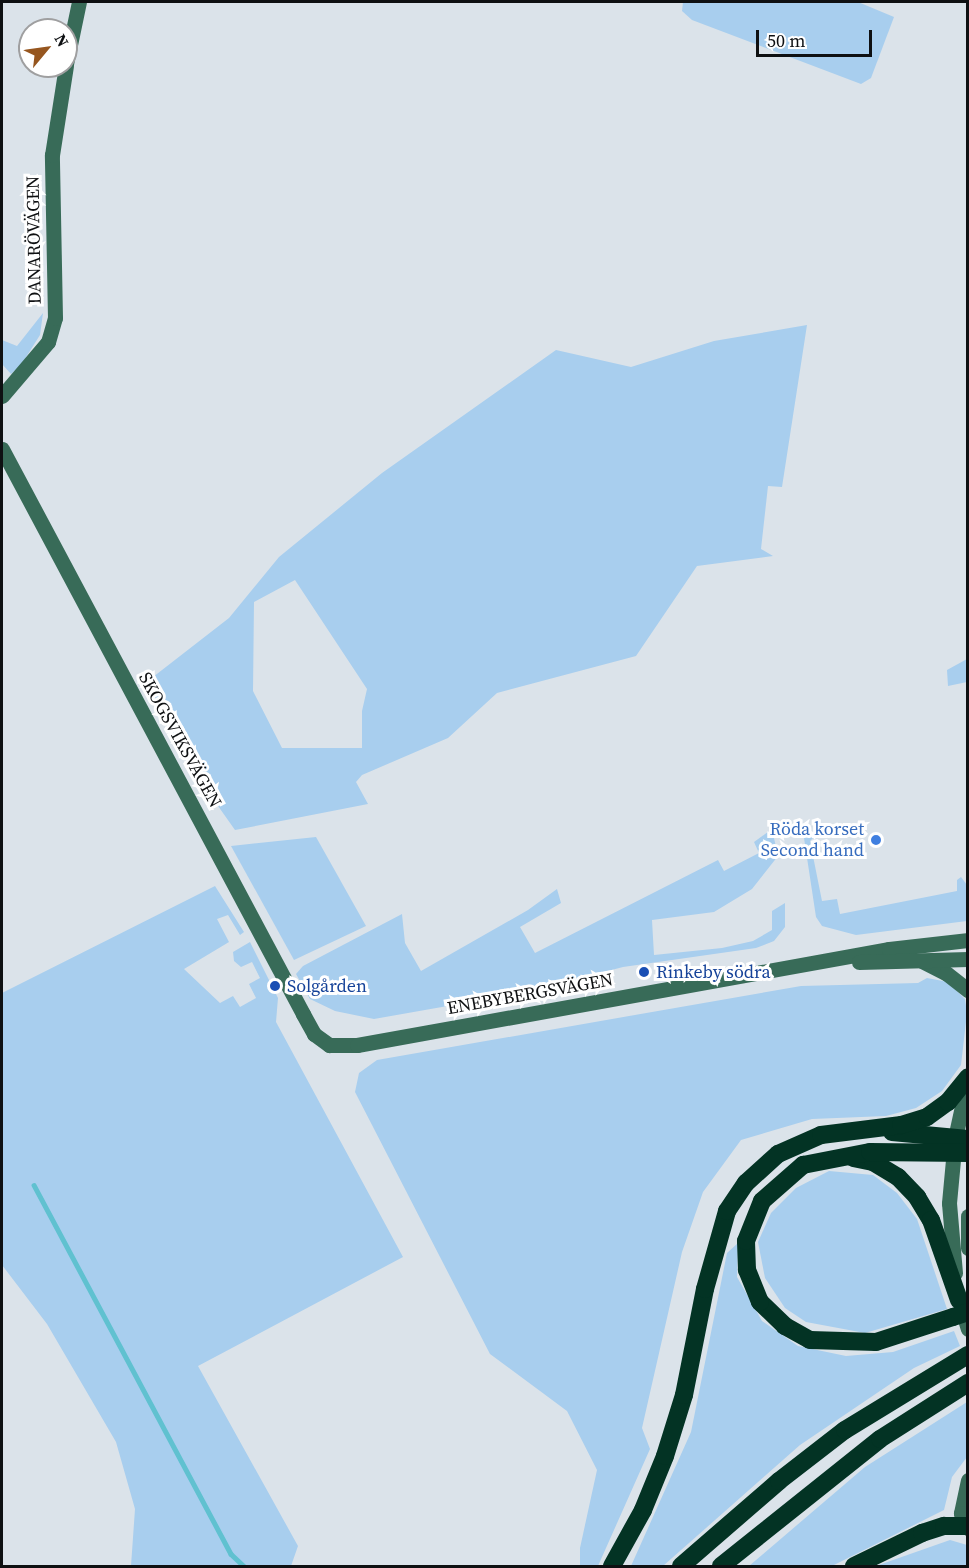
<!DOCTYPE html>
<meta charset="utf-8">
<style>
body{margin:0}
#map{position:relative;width:969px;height:1568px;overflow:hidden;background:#dbe3ea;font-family:"Source Serif 4",serif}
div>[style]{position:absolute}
.green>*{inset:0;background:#a8ceee}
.stream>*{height:4.5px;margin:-2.25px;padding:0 2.25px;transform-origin:2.25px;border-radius:2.25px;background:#60c1d0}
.secondary>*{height:15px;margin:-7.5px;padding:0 7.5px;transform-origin:7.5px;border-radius:7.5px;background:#386b58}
.highway>*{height:18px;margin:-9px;padding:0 9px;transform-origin:9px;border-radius:9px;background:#033324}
.highway-bridge>*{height:18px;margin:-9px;padding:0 9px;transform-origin:9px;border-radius:9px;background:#033324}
.dots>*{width:16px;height:16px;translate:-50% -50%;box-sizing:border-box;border:3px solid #fff;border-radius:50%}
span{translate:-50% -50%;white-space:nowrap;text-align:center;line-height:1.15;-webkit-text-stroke:6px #fff;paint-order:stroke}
.street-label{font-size:18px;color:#0e1012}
.shop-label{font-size:18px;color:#366cbe}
.right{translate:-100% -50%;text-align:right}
.transit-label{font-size:18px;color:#164399}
.left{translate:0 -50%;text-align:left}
.frame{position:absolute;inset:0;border:3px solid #0e1012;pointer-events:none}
.north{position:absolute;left:18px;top:18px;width:60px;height:60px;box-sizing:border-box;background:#fff;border:2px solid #9f9fa0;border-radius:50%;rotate:61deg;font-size:16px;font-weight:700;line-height:24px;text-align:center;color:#0e1012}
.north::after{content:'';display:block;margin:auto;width:21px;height:27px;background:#96561f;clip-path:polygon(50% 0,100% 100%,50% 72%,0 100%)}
.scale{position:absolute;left:756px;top:30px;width:116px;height:27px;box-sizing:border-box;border:3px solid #0e1012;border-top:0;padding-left:8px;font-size:18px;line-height:21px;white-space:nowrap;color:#0e1012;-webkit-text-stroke:4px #fff;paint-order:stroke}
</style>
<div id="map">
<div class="green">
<div style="clip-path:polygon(683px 2px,858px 2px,894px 17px,871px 78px,861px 84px,692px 20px,682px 11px)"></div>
<div style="clip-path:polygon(43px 313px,40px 335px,21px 365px,11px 374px,2px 364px,2px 340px,17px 346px)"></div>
<div style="clip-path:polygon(evenodd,807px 325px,782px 487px,768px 486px,761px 549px,773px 556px,697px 566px,636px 656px,497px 693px,448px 738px,362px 775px,356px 782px,368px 804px,235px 830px,182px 755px,144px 684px,229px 618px,279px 557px,382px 473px,556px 350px,631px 367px,714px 341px,807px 325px,295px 580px,367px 689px,362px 711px,362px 748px,282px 748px,253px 691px,254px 602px,295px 580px)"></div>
<div style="clip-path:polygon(967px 659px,967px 682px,948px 686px,947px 670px)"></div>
<div style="clip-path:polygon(772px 829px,778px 856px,752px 889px,714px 912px,652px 920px,654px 955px,722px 948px,753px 941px,772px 930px,772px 911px,785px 903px,785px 927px,774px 941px,756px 948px,623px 967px,532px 991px,374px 1019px,335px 1011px,310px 999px,296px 974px,303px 966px,402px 914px,405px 943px,421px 971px,528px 910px,557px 889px,561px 903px,520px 927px,535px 953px,718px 860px,724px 871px,759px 853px,754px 842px)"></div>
<div style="clip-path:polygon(816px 835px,810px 841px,822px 901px,837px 899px,840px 914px,957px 891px,957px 880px,961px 877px,967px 885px,967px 921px,856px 935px,822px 926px,816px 917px,804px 838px)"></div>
<div style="clip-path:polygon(316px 837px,366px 926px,294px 960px,231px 846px)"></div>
<div style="clip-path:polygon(215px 886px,244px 932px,240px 935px,228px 915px,217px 919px,229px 942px,184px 969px,220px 1003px,233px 996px,240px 1007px,256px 998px,249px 984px,260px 978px,252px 962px,241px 967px,234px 961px,233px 952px,250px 942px,278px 998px,276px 1022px,403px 1257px,198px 1366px,298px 1546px,291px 1566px,131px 1566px,135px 1509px,116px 1442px,47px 1324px,2px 1265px,2px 993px)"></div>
<div style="clip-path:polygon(927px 978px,948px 982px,965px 999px,967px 1013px,961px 1065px,942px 1091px,916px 1108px,886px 1116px,812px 1119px,741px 1140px,703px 1192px,682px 1252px,642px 1428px,650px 1449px,598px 1566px,580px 1566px,580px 1548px,597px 1470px,567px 1411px,490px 1354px,355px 1092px,359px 1073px,377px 1060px,801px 986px,918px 983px)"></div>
<div style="clip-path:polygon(829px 1171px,873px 1175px,897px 1193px,917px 1219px,947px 1309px,865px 1333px,806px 1322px,785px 1308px,765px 1278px,758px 1242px,771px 1213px,796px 1188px)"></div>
<div style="clip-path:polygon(738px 1243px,737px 1277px,762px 1321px,798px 1346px,846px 1356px,893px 1352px,954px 1331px,960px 1346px,914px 1368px,800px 1445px,663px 1566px,631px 1566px,691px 1432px,727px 1253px)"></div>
<div style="clip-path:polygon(967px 1402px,967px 1457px,952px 1477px,944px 1510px,832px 1566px,749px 1566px,865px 1467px)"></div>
<div style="clip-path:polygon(950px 1540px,967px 1545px,967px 1566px,876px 1566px)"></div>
</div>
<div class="stream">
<div style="left:34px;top:1185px;width:418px;rotate:61.9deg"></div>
<div style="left:231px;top:1554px;width:18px;rotate:43deg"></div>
</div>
<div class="secondary">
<div style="left:66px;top:64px;width:63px;rotate:-78.2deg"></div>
<div style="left:2px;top:396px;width:71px;rotate:-49.6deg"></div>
<div style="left:48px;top:342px;width:25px;rotate:-74deg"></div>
<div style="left:55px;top:318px;width:163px;rotate:-91.1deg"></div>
<div style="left:52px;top:155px;width:90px;rotate:-81.1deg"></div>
<div style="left:2px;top:449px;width:640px;rotate:61.95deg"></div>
<div style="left:303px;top:1014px;width:23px;rotate:61deg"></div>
<div style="left:314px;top:1034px;width:19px;rotate:36deg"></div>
<div style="left:329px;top:1045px;width:28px"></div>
<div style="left:357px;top:1045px;width:541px;rotate:-10.23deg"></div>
<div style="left:889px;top:949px;width:80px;rotate:-6.5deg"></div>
<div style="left:922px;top:961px;width:27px;rotate:27deg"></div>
<div style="left:946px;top:973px;width:28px;rotate:38deg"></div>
<div style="left:859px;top:962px;width:109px;rotate:-1.6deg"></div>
<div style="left:968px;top:1216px;width:32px;rotate:90deg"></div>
<div style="left:955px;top:1273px;width:70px;rotate:-94.9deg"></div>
<div style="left:949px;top:1203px;width:65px;rotate:-84.7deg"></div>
<div style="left:955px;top:1138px;width:60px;rotate:-77.6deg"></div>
<div style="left:960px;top:1303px;width:27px;rotate:73deg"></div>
<div style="left:968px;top:1480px;width:34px;rotate:102deg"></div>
<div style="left:961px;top:1513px;width:17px;rotate:65deg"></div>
</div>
<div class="highway">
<div style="left:892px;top:1132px;width:76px;rotate:5.3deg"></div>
<div style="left:853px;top:1158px;width:20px;rotate:11deg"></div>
<div style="left:873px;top:1162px;width:29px;rotate:31deg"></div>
<div style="left:898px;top:1177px;width:28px;rotate:46deg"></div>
<div style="left:917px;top:1197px;width:27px;rotate:59deg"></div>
<div style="left:931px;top:1220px;width:85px;rotate:70.7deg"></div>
<div style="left:953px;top:1317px;width:81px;rotate:162deg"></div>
<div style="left:876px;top:1342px;width:66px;rotate:-178.3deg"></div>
<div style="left:810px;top:1340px;width:29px;rotate:-151deg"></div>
<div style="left:785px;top:1326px;width:35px;rotate:-136deg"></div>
<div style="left:760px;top:1302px;width:35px;rotate:-112deg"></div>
<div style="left:747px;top:1270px;width:29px;rotate:-92deg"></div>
<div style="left:746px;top:1241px;width:43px;rotate:-68.2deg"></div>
<div style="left:762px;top:1201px;width:55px;rotate:-41.3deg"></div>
<div style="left:803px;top:1165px;width:68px;rotate:-11deg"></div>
<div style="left:870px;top:1152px;width:98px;rotate:0.6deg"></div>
<div style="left:612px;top:1566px;width:64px;rotate:-61deg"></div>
<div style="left:643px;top:1510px;width:58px;rotate:-67.8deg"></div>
<div style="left:665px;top:1456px;width:64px;rotate:-72.7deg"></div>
<div style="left:684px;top:1395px;width:108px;rotate:-78.8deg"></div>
<div style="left:705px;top:1289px;width:81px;rotate:-74.2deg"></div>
<div style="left:727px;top:1211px;width:34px;rotate:-56deg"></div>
<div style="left:746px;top:1183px;width:43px;rotate:-42.2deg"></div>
<div style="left:778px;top:1154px;width:47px;rotate:-23.8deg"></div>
<div style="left:821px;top:1135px;width:81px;rotate:-7.1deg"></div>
<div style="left:901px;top:1125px;width:27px;rotate:-17deg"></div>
<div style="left:927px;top:1117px;width:26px;rotate:-36deg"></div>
<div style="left:948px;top:1102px;width:32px;rotate:-51deg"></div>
<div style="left:681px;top:1566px;width:130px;rotate:-40.9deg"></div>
<div style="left:779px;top:1481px;width:83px;rotate:-37.7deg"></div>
<div style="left:845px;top:1430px;width:144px;rotate:-31.4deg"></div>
<div style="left:721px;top:1566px;width:203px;rotate:-38.6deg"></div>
<div style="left:880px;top:1439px;width:104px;rotate:-32.5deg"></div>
<div style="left:854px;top:1566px;width:76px;rotate:-25.9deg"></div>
<div style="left:922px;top:1533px;width:23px;rotate:-18deg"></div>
<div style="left:944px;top:1526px;width:22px"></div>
</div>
<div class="highway-bridge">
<div style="left:953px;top:1317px;width:16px;rotate:-18deg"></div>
</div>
<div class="dots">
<div style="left:876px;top:840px;background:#3f7fe0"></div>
<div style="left:644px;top:972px;background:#1a4fb4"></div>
<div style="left:275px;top:986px;background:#1a4fb4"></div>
</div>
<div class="street-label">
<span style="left:34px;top:240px;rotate:-91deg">DANARÖVÄGEN</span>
<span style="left:180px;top:740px;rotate:61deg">SKOGSVIKSVÄGEN</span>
<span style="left:530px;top:994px;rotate:-10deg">ENEBYBERGSVÄGEN</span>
</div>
<div class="shop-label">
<span class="right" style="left:864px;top:840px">Röda korset<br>Second hand</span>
</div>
<div class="transit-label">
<span class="left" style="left:656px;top:972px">Rinkeby södra</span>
<span class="left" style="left:287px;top:986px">Solgården</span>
</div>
<div class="frame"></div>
<div class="north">N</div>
<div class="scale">50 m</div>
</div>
